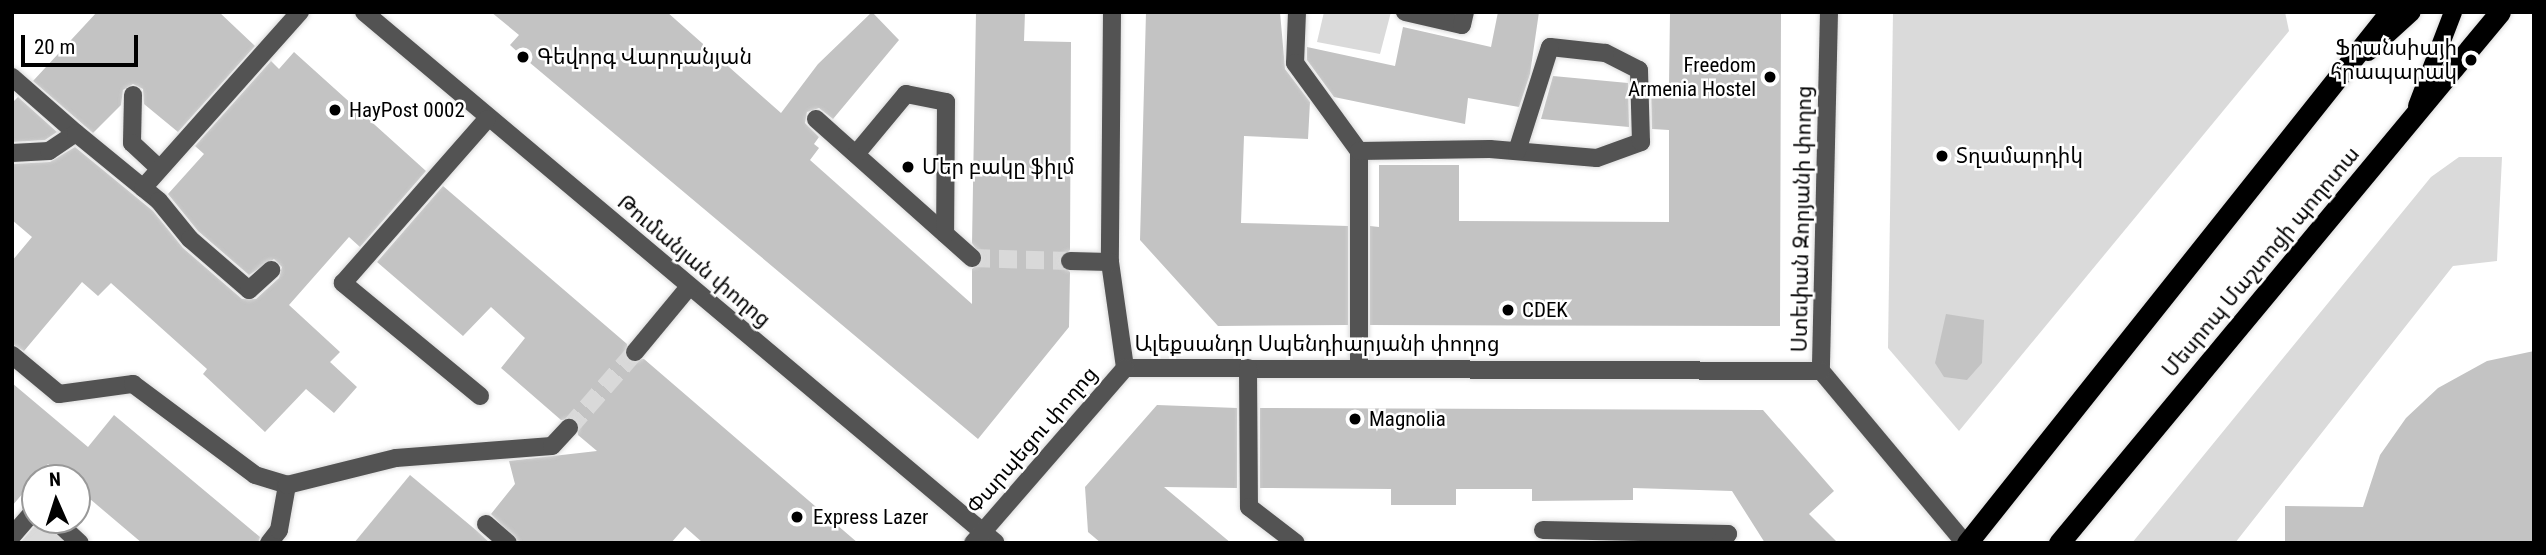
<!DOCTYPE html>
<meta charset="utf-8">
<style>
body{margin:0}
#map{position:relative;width:2546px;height:555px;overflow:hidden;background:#fff;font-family:"Roboto Condensed","Noto Sans Armenian",sans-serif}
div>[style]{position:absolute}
.green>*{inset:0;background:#dadada}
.building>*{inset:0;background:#c3c3c3}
.minor-tunnel>*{height:18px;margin-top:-9px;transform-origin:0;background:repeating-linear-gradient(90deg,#d9d9d9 0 18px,transparent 0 27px)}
.roads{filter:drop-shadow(0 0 2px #dbdbdb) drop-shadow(0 0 2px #dbdbdb)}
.minor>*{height:18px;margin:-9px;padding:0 9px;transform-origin:9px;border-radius:9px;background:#535353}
.major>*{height:18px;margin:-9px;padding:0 9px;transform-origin:9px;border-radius:9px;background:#000}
.highway>*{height:21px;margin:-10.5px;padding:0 10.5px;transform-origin:10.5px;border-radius:10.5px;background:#000}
.dots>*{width:19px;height:19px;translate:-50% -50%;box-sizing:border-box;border:4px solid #fff;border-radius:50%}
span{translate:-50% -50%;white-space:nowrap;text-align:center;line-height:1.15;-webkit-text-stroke:5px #fff;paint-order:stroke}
.poi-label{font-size:21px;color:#000}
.right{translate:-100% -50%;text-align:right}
.left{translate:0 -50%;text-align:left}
.street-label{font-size:21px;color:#000}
.frame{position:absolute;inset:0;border:14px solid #000;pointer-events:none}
.north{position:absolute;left:21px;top:464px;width:70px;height:70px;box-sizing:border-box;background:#fff;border:2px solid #999;border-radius:50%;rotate:357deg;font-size:19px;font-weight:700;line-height:28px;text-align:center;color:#000}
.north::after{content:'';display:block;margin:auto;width:24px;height:32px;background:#000;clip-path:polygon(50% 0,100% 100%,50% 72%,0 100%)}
.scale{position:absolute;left:21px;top:35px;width:117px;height:32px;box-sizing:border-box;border:4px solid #000;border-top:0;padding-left:9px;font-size:21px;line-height:24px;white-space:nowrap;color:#000;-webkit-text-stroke:5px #fff;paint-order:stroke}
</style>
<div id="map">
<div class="green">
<div style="clip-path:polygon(1324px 12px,1391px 12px,1380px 54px,1317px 42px)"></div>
<div style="clip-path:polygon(1893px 12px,2285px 12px,2289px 31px,1959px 431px,1888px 348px)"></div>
<div style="clip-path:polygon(2459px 157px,2502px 157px,2497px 261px,2453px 266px,2235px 543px,2132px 543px,2431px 177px)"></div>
<div style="clip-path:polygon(40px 520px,42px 520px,68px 543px,20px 543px)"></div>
</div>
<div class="building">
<div style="clip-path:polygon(97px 12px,219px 12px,255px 46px,178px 132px,144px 104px,143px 89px,133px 84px,123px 90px,121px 105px,93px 133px,33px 81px)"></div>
<div style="clip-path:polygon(491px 12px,667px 12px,781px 113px,818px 64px,872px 12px,899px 40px,833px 119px,819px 108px,807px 112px,805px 123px,819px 137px,814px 144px,819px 148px,810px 160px,972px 304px,972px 269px,983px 260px,972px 243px,976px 12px,1025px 12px,1024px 41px,1071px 42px,1070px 250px,1059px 261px,1070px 272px,1069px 327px,978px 439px,523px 57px,510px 45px,519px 35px)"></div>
<div style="clip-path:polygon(1146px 12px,1280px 12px,1285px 69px,1310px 102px,1308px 139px,1244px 136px,1241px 223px,1348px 226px,1348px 325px,1218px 326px,1140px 240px)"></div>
<div style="clip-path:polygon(1498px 12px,1539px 12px,1530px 74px,1519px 107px,1468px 98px,1465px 124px,1334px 97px,1307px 60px,1307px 47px,1395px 66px,1403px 27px,1491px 47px)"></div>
<div style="clip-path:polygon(1670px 12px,1781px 12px,1780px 326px,1370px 325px,1370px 226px,1379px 227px,1379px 165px,1459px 165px,1459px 221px,1669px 222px,1669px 130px,1652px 129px,1651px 85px,1669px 86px)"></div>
<div style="clip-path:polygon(294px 52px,426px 171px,360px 247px,349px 237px,289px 305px,340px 352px,330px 362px,357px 387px,334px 413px,306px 389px,265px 432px,203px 374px,207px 369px,111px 283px,98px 296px,82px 282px,24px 351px,12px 344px,12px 261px,32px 237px,12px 220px,12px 164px,50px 162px,75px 147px,153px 211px,183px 248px,242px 299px,256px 299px,279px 278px,282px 267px,274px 259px,249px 275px,198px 231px,168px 194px,204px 154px,195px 146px,271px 61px,279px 69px)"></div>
<div style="clip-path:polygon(1553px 76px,1628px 83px,1629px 127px,1541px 119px)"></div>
<div style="clip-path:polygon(18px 97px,57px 132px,45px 140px,12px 142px,12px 103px)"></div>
<div style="clip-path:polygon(443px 186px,627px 344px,627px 360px,644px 359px,858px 543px,703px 543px,685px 527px,671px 543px,519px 543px,491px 514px,515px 484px,509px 461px,597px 451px,578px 435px,576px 419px,561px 420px,501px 368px,525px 338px,491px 307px,463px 336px,377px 262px)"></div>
<div style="clip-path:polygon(1946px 314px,1984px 320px,1982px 363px,1967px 380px,1944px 377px,1935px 363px)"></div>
<div style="clip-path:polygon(2534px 351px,2534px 543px,2285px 543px,2285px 506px,2363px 507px,2380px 455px,2406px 418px,2438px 388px,2487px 361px)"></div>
<div style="clip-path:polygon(12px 383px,88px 447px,114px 415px,260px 537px,258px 543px,142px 543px,77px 488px,77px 478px,65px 478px,48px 464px,12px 506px)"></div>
<div style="clip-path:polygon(1157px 405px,1237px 408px,1237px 488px,1164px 487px,1231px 543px,1101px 543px,1088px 532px,1085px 487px)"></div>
<div style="clip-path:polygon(1260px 408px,1763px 410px,1834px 491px,1809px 514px,1838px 543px,1765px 543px,1732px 491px,1633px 488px,1633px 500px,1532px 501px,1532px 489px,1456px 489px,1456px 505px,1391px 505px,1391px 489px,1260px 488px)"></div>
<div style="clip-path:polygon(410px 475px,477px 531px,490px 543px,354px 543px)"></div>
</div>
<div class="minor-tunnel">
<div style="left:972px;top:258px;width:98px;rotate:1.8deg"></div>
<div style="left:569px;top:428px;width:101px;rotate:-49deg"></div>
</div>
<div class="roads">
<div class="minor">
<div style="left:364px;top:12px;width:825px;rotate:40.04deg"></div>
<div style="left:1112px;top:12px;width:250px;rotate:90.5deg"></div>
<div style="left:1110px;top:262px;width:107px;rotate:81.9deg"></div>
<div style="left:1297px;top:12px;width:51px;rotate:92.2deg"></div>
<div style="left:1295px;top:63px;width:109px;rotate:54deg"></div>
<div style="left:1359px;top:151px;width:216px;rotate:90deg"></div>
<div style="left:1405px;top:12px;width:58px;rotate:12.8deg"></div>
<div style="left:1462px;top:25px;width:13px;rotate:-77deg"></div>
<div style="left:1829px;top:12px;width:359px;rotate:91.3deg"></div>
<div style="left:1821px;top:371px;width:224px;rotate:50.1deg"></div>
<div style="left:12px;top:77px;width:85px;rotate:41.2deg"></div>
<div style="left:133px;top:95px;width:48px;rotate:91.2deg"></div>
<div style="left:132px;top:143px;width:37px;rotate:43deg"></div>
<div style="left:816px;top:119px;width:209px;rotate:41.7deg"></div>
<div style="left:1359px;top:151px;width:131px;rotate:-0.9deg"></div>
<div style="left:1490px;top:149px;width:107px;rotate:4.8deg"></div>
<div style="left:1597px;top:158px;width:47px;rotate:-20deg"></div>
<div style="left:1641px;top:142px;width:72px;rotate:-91.6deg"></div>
<div style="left:1639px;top:70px;width:38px;rotate:-153deg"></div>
<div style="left:1605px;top:53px;width:55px;rotate:-173.8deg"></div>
<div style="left:1550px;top:47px;width:109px;rotate:107.6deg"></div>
<div style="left:12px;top:153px;width:37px;rotate:-3deg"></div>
<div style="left:49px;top:151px;width:32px;rotate:-34deg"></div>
<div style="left:76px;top:133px;width:107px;rotate:39.3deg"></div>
<div style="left:159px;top:201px;width:49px;rotate:50.8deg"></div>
<div style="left:190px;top:239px;width:78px;rotate:40.8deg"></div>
<div style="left:249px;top:290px;width:30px;rotate:-42deg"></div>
<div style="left:856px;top:154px;width:78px;rotate:-50.2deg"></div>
<div style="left:906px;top:94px;width:41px;rotate:11.3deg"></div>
<div style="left:946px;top:102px;width:132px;rotate:90.4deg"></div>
<div style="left:143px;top:188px;width:236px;rotate:-48.3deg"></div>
<div style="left:1070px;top:261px;width:40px;rotate:1.4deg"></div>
<div style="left:635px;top:352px;width:85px;rotate:-50.3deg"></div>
<div style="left:12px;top:355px;width:61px;rotate:39.7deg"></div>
<div style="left:59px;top:394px;width:75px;rotate:-7.7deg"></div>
<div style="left:133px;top:384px;width:152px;rotate:36.7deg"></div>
<div style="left:255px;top:475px;width:34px;rotate:17deg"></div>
<div style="left:1125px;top:368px;width:696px;rotate:0.25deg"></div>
<div style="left:1248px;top:368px;width:139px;rotate:89.6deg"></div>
<div style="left:1249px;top:507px;width:59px;rotate:37.5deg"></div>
<div style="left:480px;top:396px;width:178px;rotate:-140.5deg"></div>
<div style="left:343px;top:283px;width:218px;rotate:-48.7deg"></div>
<div style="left:55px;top:520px;width:34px;rotate:43deg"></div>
<div style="left:486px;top:524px;width:29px;rotate:41deg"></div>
<div style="left:1543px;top:530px;width:185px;rotate:1.2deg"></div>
<div style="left:1728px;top:534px;width:12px;rotate:132deg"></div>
<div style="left:12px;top:536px;width:35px;rotate:-49deg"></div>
<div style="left:269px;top:543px;width:16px;rotate:-52deg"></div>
<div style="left:279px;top:530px;width:46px;rotate:-79.9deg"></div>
<div style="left:287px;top:485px;width:112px;rotate:-13.9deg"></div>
<div style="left:396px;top:458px;width:156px;rotate:-4.4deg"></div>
<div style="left:552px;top:446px;width:25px;rotate:-47deg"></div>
<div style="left:973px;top:543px;width:232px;rotate:-49deg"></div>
</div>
<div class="major">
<div style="left:2368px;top:52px;width:59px;rotate:-42.3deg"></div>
<div style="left:2417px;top:106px;width:101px;rotate:-69deg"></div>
</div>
<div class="highway">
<div style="left:1967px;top:543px;width:679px;rotate:-51.46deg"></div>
<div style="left:2059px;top:543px;width:690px;rotate:-50.29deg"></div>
</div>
</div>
<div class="dots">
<div style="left:523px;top:57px;background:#000"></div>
<div style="left:2471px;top:60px;background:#000"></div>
<div style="left:1770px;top:77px;background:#000"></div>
<div style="left:335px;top:110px;background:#000"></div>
<div style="left:1942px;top:156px;background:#000"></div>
<div style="left:908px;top:167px;background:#000"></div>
<div style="left:1508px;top:310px;background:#000"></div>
<div style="left:1355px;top:419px;background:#000"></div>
<div style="left:797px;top:517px;background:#000"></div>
</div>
<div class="poi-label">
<span class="right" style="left:2457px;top:60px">Ֆրանսիայի<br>հրապարակ</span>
<span class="left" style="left:537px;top:57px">Գեվորգ Վարդանյան</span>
<span class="right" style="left:1756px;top:77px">Freedom<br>Armenia Hostel</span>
<span class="left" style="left:349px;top:110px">HayPost 0002</span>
<span class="left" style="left:1956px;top:156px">Տղամարդիկ</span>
<span class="left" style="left:922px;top:167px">Մեր բակը ֆիլմ</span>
<span class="left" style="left:1522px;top:310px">CDEK</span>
<span class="left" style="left:1369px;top:419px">Magnolia</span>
<span class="left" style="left:813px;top:517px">Express Lazer</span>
</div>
<div class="street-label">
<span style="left:1802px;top:219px;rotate:-89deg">Ստեփան Զորյանի փողոց</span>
<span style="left:694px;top:261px;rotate:40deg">Թումանյան փողոց</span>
<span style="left:2261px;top:262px;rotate:-50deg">Մեսրոպ Մաշտոցի պողոտա</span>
<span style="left:1317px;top:344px">Ալեքսանդր Սպենդիարյանի փողոց</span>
<span style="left:1032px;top:440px;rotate:-49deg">Փարպեցու փողոց</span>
</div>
<div class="frame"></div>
<div class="north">N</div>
<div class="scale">20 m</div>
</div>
